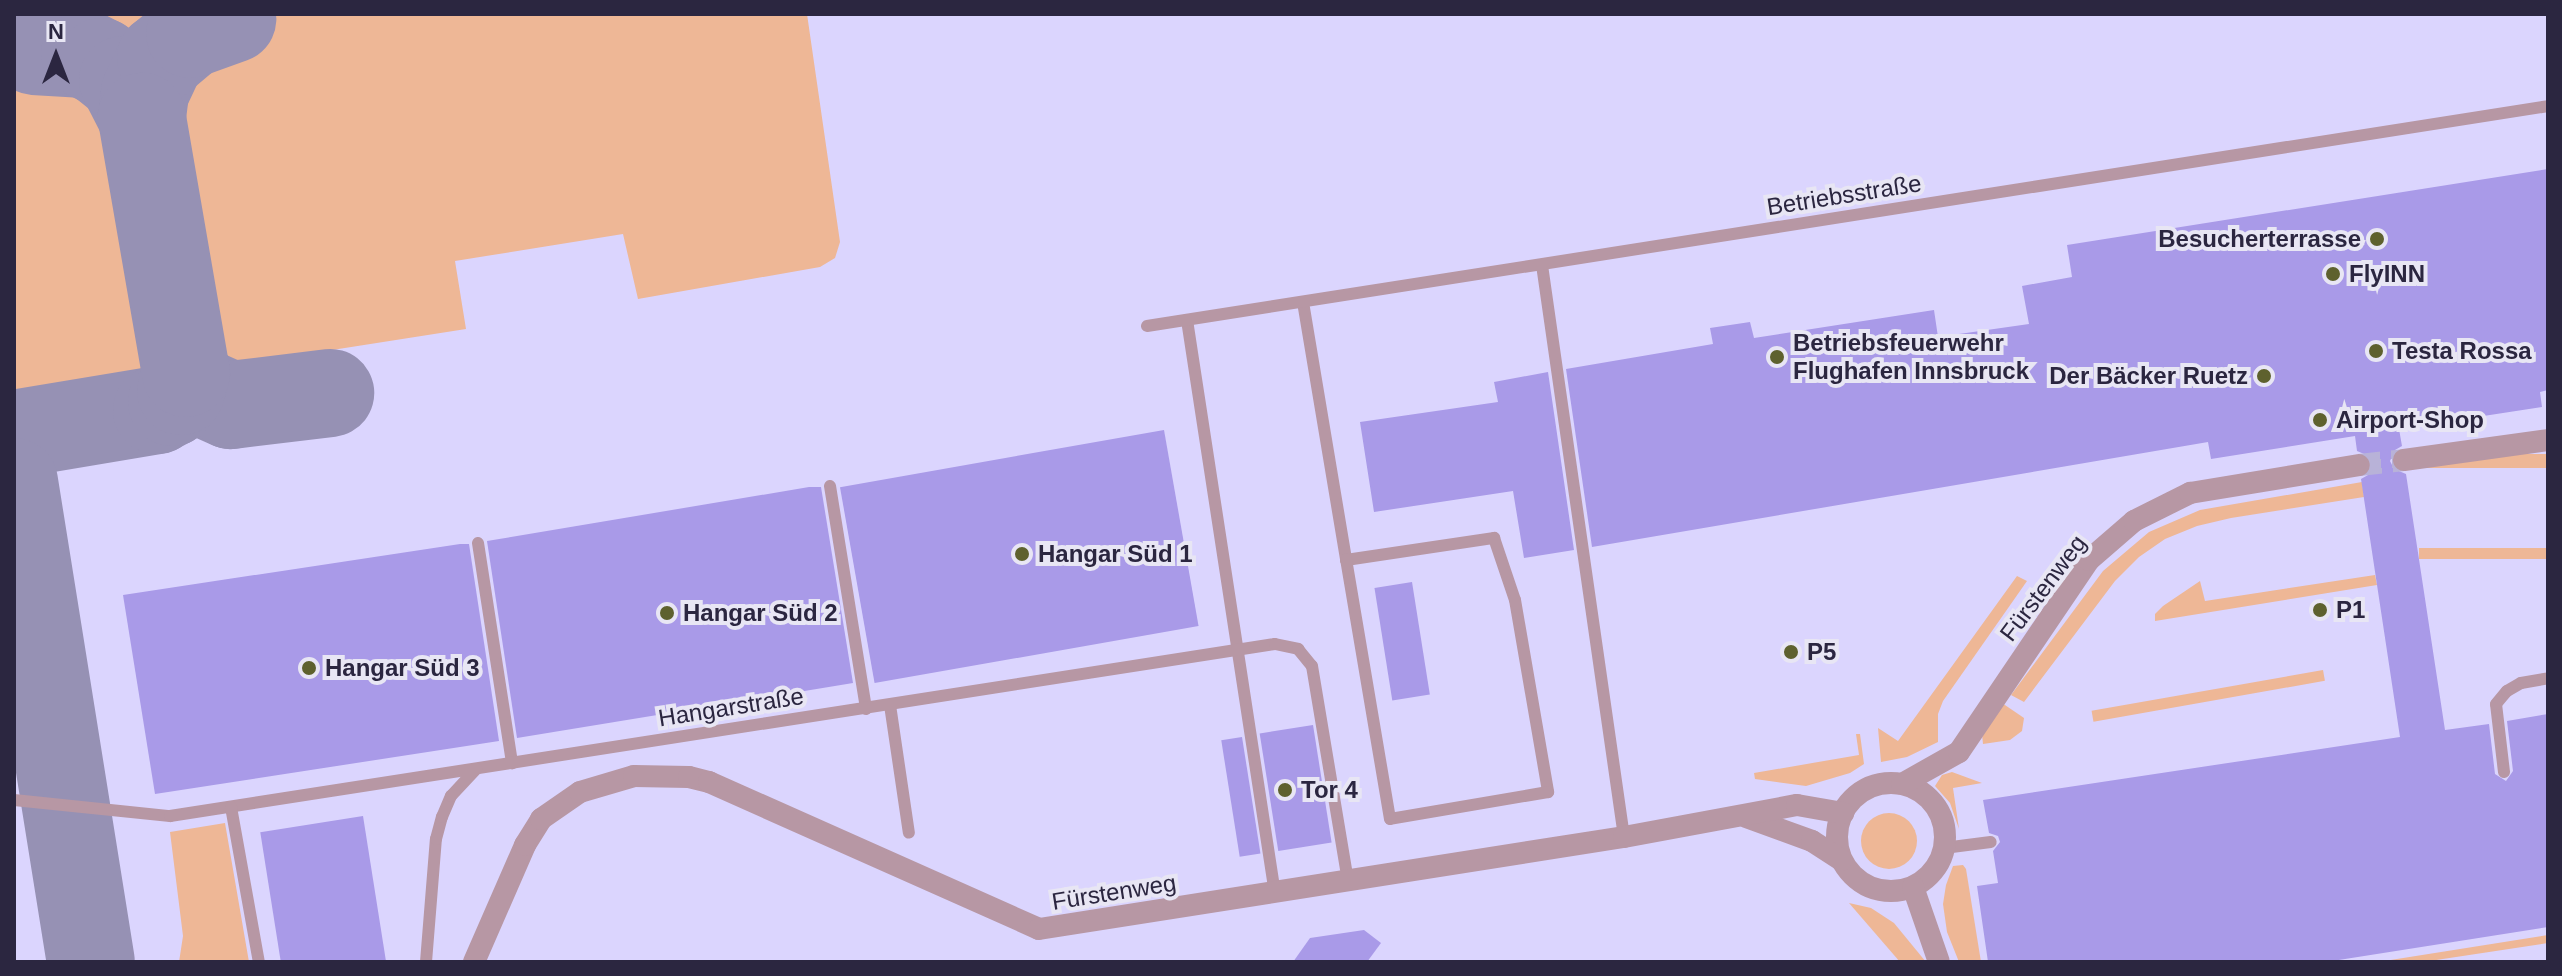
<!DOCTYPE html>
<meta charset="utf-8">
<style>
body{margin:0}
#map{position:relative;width:2562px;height:976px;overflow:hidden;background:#dbd5fe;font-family:Arial,sans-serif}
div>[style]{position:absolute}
.green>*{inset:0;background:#eeb796;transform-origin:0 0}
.round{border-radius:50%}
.taxiway>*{height:88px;margin:-44px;padding:0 44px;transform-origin:44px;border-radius:44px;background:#9691b4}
.building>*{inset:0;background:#a99ae8;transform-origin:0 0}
.minor-tunnel>*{height:22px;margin-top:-11px;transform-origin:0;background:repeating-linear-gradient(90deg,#b8b2d8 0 22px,transparent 0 33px)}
.service>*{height:12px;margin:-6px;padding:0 6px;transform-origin:6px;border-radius:6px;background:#b797a4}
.minor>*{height:22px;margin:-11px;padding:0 11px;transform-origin:11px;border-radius:11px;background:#b797a4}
.minor>.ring{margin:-11px;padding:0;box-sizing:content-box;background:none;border:22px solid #b797a4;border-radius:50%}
.dots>*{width:22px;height:22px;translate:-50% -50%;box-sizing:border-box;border:4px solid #e8e6f4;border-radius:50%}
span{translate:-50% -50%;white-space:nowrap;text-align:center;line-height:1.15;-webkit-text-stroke:8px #e8e6f4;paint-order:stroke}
.street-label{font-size:24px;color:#2b2640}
.poi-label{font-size:24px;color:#2b2640;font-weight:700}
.right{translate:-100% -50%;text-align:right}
.left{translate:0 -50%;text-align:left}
.frame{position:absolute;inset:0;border:16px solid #2b2640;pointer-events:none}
.north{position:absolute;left:16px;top:16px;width:80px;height:80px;-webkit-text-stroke:6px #e8e6f4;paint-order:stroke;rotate:0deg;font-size:22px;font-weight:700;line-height:32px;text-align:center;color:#2b2640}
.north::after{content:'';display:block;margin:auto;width:28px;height:36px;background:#2b2640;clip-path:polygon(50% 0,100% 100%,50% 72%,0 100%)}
</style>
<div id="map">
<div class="green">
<div style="clip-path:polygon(14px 14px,807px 14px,840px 242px,835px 258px,820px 267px,638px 299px,623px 234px,455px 261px,466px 329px,14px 400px)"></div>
<div style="left:2548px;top:454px;width:14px;height:144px;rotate:90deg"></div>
<div style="clip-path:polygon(2362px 482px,2364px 497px,2231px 518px,2197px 526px,2165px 539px,2139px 557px,2115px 581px,2024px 702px,2011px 695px,2103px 571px,2149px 532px,2200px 510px)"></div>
<div style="left:2548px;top:548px;width:11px;height:129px;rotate:90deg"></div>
<div style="clip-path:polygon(2375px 575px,2377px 585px,2155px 621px,2155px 614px,2163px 606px,2200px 581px,2205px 601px)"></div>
<div style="clip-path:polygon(2017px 576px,2027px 581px,1943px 701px,1938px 714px,1938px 742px,1907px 757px,1881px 762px,1878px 728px,1898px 741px)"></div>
<div style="left:2323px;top:670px;width:11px;height:235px;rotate:80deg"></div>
<div style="clip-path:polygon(2002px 703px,2024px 718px,2022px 731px,2010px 740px,1983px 744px,1982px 734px)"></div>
<div style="clip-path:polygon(1856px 734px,1860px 734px,1864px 764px,1850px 773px,1806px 786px,1755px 779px,1754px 773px,1859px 755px)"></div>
<div style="clip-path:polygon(1952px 772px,1982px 783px,1953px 788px,1959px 829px,1950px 803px,1935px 786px,1942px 775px)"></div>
<div class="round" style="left:1861px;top:813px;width:56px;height:56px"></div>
<div style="clip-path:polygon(225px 823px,249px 962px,179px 962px,183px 936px,170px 832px)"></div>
<div style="clip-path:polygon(1963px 865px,1966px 869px,1981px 962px,1959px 962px,1947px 932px,1943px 904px,1946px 885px,1953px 866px)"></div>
<div style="clip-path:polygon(1849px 903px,1871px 908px,1894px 923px,1926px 962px,1900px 962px)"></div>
<div style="clip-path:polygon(2548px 935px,2548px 943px,2423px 962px,2378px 962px)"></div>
</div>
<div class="taxiway">
<div style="left:34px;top:51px;width:51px;rotate:3.4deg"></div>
<div style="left:85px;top:54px;width:18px;rotate:27deg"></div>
<div style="left:101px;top:62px;width:28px;rotate:39deg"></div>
<div style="left:123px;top:80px;width:42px;rotate:62.8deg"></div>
<div style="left:142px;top:117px;width:25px;rotate:-83deg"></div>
<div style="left:145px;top:92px;width:38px;rotate:-65deg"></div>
<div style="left:161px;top:58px;width:38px;rotate:-40deg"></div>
<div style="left:190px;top:34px;width:45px;rotate:-19.7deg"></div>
<div style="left:186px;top:373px;width:22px;rotate:54deg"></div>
<div style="left:199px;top:391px;width:35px;rotate:24deg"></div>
<div style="left:231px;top:405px;width:100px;rotate:-6.9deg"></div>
<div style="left:14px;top:434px;width:145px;rotate:-9.5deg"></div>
<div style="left:157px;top:410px;width:17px;rotate:-28deg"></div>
<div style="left:172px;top:402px;width:14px;rotate:-51deg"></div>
<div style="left:181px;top:391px;width:19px;rotate:-74deg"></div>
<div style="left:186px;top:373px;width:260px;rotate:-99.8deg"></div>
<div style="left:14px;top:482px;width:485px;rotate:80.9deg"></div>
</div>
<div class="building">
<div style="clip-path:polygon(2548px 169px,2548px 390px,2540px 392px,2542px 407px,2399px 429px,2402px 446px,2395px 450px,2390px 461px,2394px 469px,2406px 474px,2445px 730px,2489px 724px,2495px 774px,2506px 781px,2513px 771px,2507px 721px,2548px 714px,2548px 927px,2326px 962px,1988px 962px,1977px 886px,1998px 883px,1993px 851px,2000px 842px,1998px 836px,1989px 833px,1983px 800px,2400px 737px,2361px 479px,2368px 475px,2373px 464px,2369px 456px,2357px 451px,2355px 436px,2211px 459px,2208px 442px,1592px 547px,1566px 369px,1713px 344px,1710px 328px,1750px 322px,1754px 338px,1934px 310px,1938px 337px,2029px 324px,2022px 286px,2072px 277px,2067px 245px)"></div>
<div style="clip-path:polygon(1548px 372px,1574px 550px,1524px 558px,1513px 491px,1374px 512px,1360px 422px,1498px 402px,1494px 382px)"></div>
<div style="left:1164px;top:430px;width:199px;height:329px;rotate:80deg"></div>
<div style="clip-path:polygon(809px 487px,821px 487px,853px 683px,517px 738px,487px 541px)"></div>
<div style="clip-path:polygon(460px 544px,469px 544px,499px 741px,155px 794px,123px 595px)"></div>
<div style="left:1412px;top:582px;width:114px;height:38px;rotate:81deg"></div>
<div style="left:1313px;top:725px;width:119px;height:54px;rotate:81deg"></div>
<div style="left:1242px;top:737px;width:118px;height:21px;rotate:81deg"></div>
<div style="left:363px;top:816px;width:148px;height:104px;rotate:81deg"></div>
<div style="clip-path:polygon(1364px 930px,1381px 943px,1367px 962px,1293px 962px,1310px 938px)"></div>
</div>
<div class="minor-tunnel">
<div style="left:2359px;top:465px;width:45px;rotate:-6.3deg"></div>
</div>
<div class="service">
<div style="left:1542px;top:265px;width:578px;rotate:81.84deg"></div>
<div style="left:1303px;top:302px;width:262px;rotate:80.5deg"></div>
<div style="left:1346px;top:560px;width:150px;rotate:-8.5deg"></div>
<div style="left:1494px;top:538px;width:65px;rotate:71.3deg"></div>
<div style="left:1515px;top:600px;width:195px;rotate:80.2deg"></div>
<div style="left:1548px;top:792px;width:160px;rotate:170.3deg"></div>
<div style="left:1390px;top:819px;width:263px;rotate:-99.6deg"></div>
<div style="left:1187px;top:320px;width:581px;rotate:81.28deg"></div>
<div style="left:1147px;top:326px;width:1418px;rotate:-8.92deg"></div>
<div style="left:830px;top:486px;width:226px;rotate:80.8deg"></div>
<div style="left:478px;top:543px;width:223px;rotate:81.2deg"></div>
<div style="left:890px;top:705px;width:129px;rotate:81.6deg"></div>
<div style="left:2504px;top:772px;width:68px;rotate:-96.7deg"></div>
<div style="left:2496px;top:704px;width:17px;rotate:-50deg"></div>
<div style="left:2507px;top:691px;width:16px;rotate:-30deg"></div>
<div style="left:2521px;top:683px;width:27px;rotate:-10deg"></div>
<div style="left:14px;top:800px;width:157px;rotate:5.9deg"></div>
<div style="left:170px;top:816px;width:1118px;rotate:-8.85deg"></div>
<div style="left:1275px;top:644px;width:24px;rotate:12deg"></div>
<div style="left:1298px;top:649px;width:22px;rotate:51deg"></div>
<div style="left:1312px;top:666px;width:219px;rotate:80.5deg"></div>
<div style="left:231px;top:807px;width:158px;rotate:79.8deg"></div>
<div style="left:1944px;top:848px;width:47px;rotate:-7.3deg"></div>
<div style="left:426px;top:962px;width:123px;rotate:-85.4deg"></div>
<div style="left:436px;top:839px;width:23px;rotate:-75deg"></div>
<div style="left:442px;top:817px;width:23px;rotate:-67deg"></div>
<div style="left:451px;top:796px;width:37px;rotate:-47deg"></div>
</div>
<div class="minor">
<div style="left:2404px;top:460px;width:145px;rotate:-7.9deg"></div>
<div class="ring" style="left:1837px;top:783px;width:86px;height:86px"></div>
<div style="left:1902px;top:784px;width:65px;rotate:-29.3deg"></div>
<div style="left:1959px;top:752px;width:232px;rotate:-55.9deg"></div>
<div style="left:2089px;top:560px;width:60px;rotate:-40.9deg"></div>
<div style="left:2134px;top:521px;width:63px;rotate:-26.6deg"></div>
<div style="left:2190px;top:493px;width:171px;rotate:-9.4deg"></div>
<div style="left:1746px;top:817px;width:70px;rotate:20deg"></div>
<div style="left:1812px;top:841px;width:35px;rotate:33deg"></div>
<div style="left:1913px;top:887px;width:79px;rotate:70.9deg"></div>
<div style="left:474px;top:962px;width:128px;rotate:-66.4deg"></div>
<div style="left:525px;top:845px;width:31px;rotate:-58deg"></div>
<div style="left:541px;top:819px;width:47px;rotate:-34.7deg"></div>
<div style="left:580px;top:792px;width:56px;rotate:-16.5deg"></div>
<div style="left:634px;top:776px;width:55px;rotate:1deg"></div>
<div style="left:689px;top:777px;width:21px;rotate:14deg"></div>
<div style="left:709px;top:782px;width:361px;rotate:24deg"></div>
<div style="left:1039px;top:929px;width:592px;rotate:-8.94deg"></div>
<div style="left:1624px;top:837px;width:176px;rotate:-10.5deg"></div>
<div style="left:1797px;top:805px;width:47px;rotate:9.9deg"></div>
</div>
<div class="dots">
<div style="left:2377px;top:239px;background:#5e612e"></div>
<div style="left:2333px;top:274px;background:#5e612e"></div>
<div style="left:2376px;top:351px;background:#5e612e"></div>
<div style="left:1777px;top:357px;background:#5e612e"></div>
<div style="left:2264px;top:376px;background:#5e612e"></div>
<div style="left:2320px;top:420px;background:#5e612e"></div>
<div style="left:1022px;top:554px;background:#5e612e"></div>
<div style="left:2320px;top:610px;background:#5e612e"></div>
<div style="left:667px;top:613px;background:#5e612e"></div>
<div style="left:1791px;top:652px;background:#5e612e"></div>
<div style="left:309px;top:668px;background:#5e612e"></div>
<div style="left:1285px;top:790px;background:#5e612e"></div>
</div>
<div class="street-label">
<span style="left:1844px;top:195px;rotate:-9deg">Betriebsstraße</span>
<span style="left:2043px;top:588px;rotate:-53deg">Fürstenweg</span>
<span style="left:731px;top:707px;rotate:-9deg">Hangarstraße</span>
<span style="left:1114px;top:892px;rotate:-9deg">Fürstenweg</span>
</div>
<div class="poi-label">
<span class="right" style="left:2361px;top:239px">Besucherterrasse</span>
<span class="left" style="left:2349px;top:274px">FlyINN</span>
<span class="left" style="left:1793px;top:357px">Betriebsfeuerwehr<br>Flughafen Innsbruck</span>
<span class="left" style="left:2392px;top:351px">Testa Rossa</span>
<span class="right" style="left:2248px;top:376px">Der Bäcker Ruetz</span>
<span class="left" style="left:2336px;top:420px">Airport-Shop</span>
<span class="left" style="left:1038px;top:554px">Hangar Süd 1</span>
<span class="left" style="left:2336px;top:610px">P1</span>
<span class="left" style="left:683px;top:613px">Hangar Süd 2</span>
<span class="left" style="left:1807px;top:652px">P5</span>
<span class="left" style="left:325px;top:668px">Hangar Süd 3</span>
<span class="left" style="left:1301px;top:790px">Tor 4</span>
</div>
<div class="frame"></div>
<div class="north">N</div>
</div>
